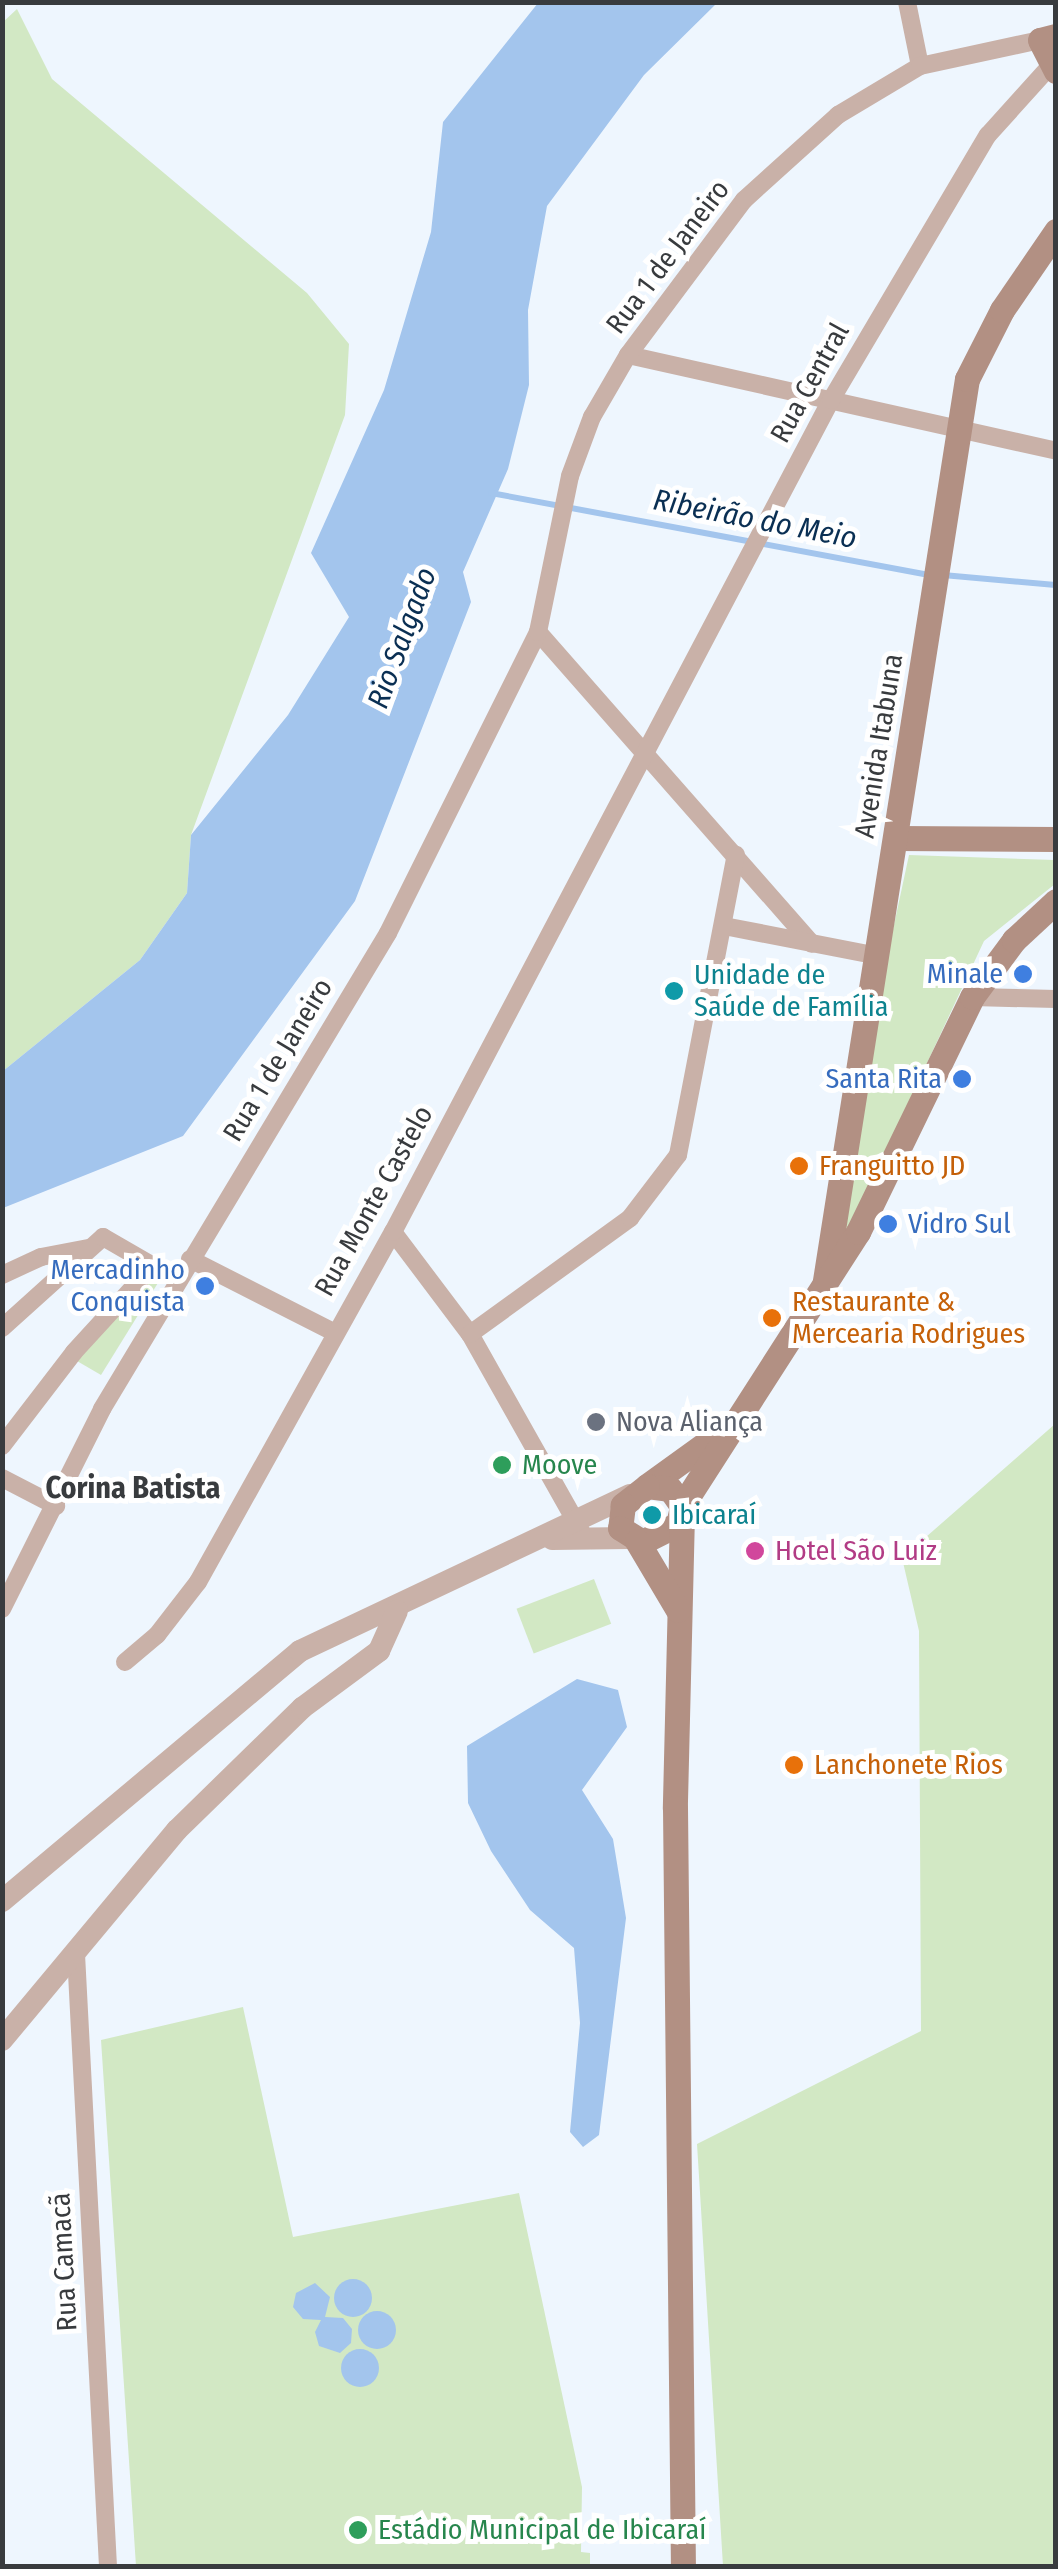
<!DOCTYPE html>
<meta charset="utf-8">
<style>
body{margin:0}
#map{position:relative;width:1058px;height:2569px;overflow:hidden;background:#eef6fe;font-family:"Fira Sans Condensed",sans-serif}
div>[style]{position:absolute}
.green>*{inset:0;background:#d2e8c4;transform-origin:0 0}
.water>*{inset:0;background:#a3c5ed}
.round{border-radius:50%}
.stream>*{height:6px;margin:-3px;padding:0 3px;transform-origin:3px;border-radius:3px;background:#a3c5ed}
.minor>*{height:18px;margin:-9px;padding:0 9px;transform-origin:9px;border-radius:9px;background:#c9b1a8}
.tertiary>*{height:22px;margin:-11px;padding:0 11px;transform-origin:11px;border-radius:11px;background:#c9b1a8}
.secondary>*{height:25px;margin:-12.5px;padding:0 12.5px;transform-origin:12.5px;border-radius:12.5px;background:#b29083}
.dots>*{width:28px;height:28px;translate:-50% -50%;box-sizing:border-box;border:5px solid #fff;border-radius:50%}
span{translate:-50% -50%;white-space:nowrap;text-align:center;line-height:1.15;-webkit-text-stroke:10px #fff;paint-order:stroke}
.street-label{font-size:28px;color:#383b3e}
.shop-label{font-size:28px;color:#366cbe}
.right{translate:-100% -50%;text-align:right}
.left{translate:0 -50%;text-align:left}
.culture-label{font-size:28px;color:#0d838f}
.food-label{font-size:28px;color:#c56008}
.worship-label{font-size:28px;color:#5b616d}
.leisure-label{font-size:28px;color:#27864d}
.hotel-label{font-size:28px;color:#b23c85}
.water-label{font-size:30px;color:#0a2f53;font-style:italic}
.neighbourhood-label{font-size:30px;color:#383b3e;font-weight:700}
.frame{position:absolute;inset:0;border:5px solid #383b3e;pointer-events:none}
</style>
<div id="map">
<div class="green">
<div style="clip-path:polygon(17px 9px,52px 79px,307px 293px,349px 344px,345px 415px,191px 835px,187px 893px,140px 960px,3px 1071px,2px 23px)"></div>
<div style="clip-path:polygon(909px 855px,1055px 860px,1055px 884px,984px 941px,843px 1243px,880px 990px)"></div>
<div style="clip-path:polygon(150px 1272px,161px 1278px,101px 1375px,77px 1361px)"></div>
<div style="clip-path:polygon(1055px 1424px,1055px 2566px,723px 2566px,697px 2144px,921px 2031px,919px 1631px,902px 1558px)"></div>
<div style="left:594px;top:1579px;width:48px;height:83px;rotate:69deg"></div>
<div style="clip-path:polygon(243px 2007px,293px 2237px,519px 2193px,582px 2487px,581px 2552px,590px 2553px,590px 2566px,136px 2566px,101px 2040px)"></div>
</div>
<div class="water">
<div style="clip-path:polygon(538px 3px,717px 3px,644px 75px,547px 206px,528px 310px,529px 385px,508px 469px,463px 572px,471px 602px,355px 901px,183px 1136px,3px 1208px,3px 1071px,140px 960px,187px 893px,191px 835px,288px 715px,349px 617px,311px 553px,384px 390px,431px 232px,443px 122px)"></div>
<div style="clip-path:polygon(577px 1679px,618px 1690px,627px 1727px,582px 1790px,613px 1839px,626px 1918px,599px 2135px,583px 2147px,570px 2132px,580px 2023px,574px 1948px,530px 1910px,491px 1851px,468px 1803px,467px 1746px)"></div>
<div class="round" style="left:334px;top:2279px;width:38px;height:38px"></div>
<div style="clip-path:polygon(315px 2283px,330px 2297px,325px 2317px,343px 2318px,352px 2329px,351px 2343px,340px 2353px,319px 2346px,315px 2332px,321px 2320px,303px 2319px,293px 2307px,296px 2293px)"></div>
<div class="round" style="left:358px;top:2311px;width:38px;height:38px"></div>
<div class="round" style="left:341px;top:2349px;width:38px;height:38px"></div>
</div>
<div class="stream">
<div style="left:491px;top:493px;width:447px;rotate:10.6deg"></div>
<div style="left:943px;top:575px;width:113px;rotate:5.1deg"></div>
</div>
<div class="minor">
<div style="left:907px;top:2px;width:65px;rotate:78.5deg"></div>
<div style="left:628px;top:355px;width:439px;rotate:12.6deg"></div>
<div style="left:538px;top:632px;width:415px;rotate:48.7deg"></div>
<div style="left:724px;top:926px;width:152px;rotate:11deg"></div>
<div style="left:972px;top:997px;width:84px;rotate:1.4deg"></div>
<div style="left:393px;top:1232px;width:128px;rotate:53deg"></div>
<div style="left:470px;top:1334px;width:226px;rotate:60.6deg"></div>
<div style="left:190px;top:1259px;width:161px;rotate:27deg"></div>
<div style="left:2px;top:1275px;width:43px;rotate:-24.8deg"></div>
<div style="left:41px;top:1257px;width:48px;rotate:-10.8deg"></div>
<div style="left:2px;top:1328px;width:136px;rotate:-42deg"></div>
<div style="left:103px;top:1237px;width:68px;rotate:30deg"></div>
<div style="left:470px;top:1334px;width:198px;rotate:-35.9deg"></div>
<div style="left:630px;top:1218px;width:79px;rotate:-52.7deg"></div>
<div style="left:678px;top:1155px;width:306px;rotate:-79.1deg"></div>
<div style="left:2px;top:1446px;width:118px;rotate:-52.5deg"></div>
<div style="left:74px;top:1352px;width:114px;rotate:-47.5deg"></div>
<div style="left:2px;top:1478px;width:61px;rotate:27.4deg"></div>
<div style="left:2px;top:1609px;width:224px;rotate:-63.4deg"></div>
<div style="left:102px;top:1409px;width:555px;rotate:-59deg"></div>
<div style="left:388px;top:933px;width:336px;rotate:-63.5deg"></div>
<div style="left:538px;top:632px;width:159px;rotate:-78.4deg"></div>
<div style="left:570px;top:476px;width:63px;rotate:-69.6deg"></div>
<div style="left:592px;top:417px;width:72px;rotate:-59.9deg"></div>
<div style="left:628px;top:355px;width:194px;rotate:-53.2deg"></div>
<div style="left:744px;top:200px;width:127px;rotate:-42.1deg"></div>
<div style="left:838px;top:115px;width:96px;rotate:-30.9deg"></div>
<div style="left:920px;top:66px;width:123px;rotate:-12.2deg"></div>
<div style="left:125px;top:1662px;width:42px;rotate:-40.2deg"></div>
<div style="left:157px;top:1635px;width:67px;rotate:-52.3deg"></div>
<div style="left:198px;top:1582px;width:401px;rotate:-60.9deg"></div>
<div style="left:393px;top:1232px;width:940px;rotate:-62.24deg"></div>
<div style="left:831px;top:400px;width:308px;rotate:-59.4deg"></div>
<div style="left:988px;top:135px;width:96px;rotate:-48deg"></div>
<div style="left:76px;top:1954px;width:613px;rotate:87.01deg"></div>
</div>
<div class="tertiary">
<div style="left:552px;top:1539px;width:77px;rotate:-0.7deg"></div>
<div style="left:2px;top:1901px;width:389px;rotate:-40deg"></div>
<div style="left:300px;top:1651px;width:365px;rotate:-25.3deg"></div>
<div style="left:2px;top:2040px;width:273px;rotate:-50.2deg"></div>
<div style="left:177px;top:1830px;width:175px;rotate:-44.3deg"></div>
<div style="left:302px;top:1708px;width:96px;rotate:-36.5deg"></div>
<div style="left:379px;top:1651px;width:44px;rotate:-65.8deg"></div>
</div>
<div class="secondary">
<div style="left:1056px;top:36px;width:16px;rotate:166deg"></div>
<div style="left:1040px;top:40px;width:35px;rotate:63deg"></div>
<div style="left:896px;top:838px;width:160px;rotate:0.4deg"></div>
<div style="left:823px;top:1293px;width:925px;rotate:-81.05deg"></div>
<div style="left:967px;top:379px;width:77px;rotate:-63.1deg"></div>
<div style="left:1002px;top:310px;width:96px;rotate:-55.6deg"></div>
<div style="left:647px;top:1486px;width:97px;rotate:-35.8deg"></div>
<div style="left:682px;top:1506px;width:21px;rotate:-125deg"></div>
<div style="left:670px;top:1489px;width:23px;rotate:-173deg"></div>
<div style="left:647px;top:1486px;width:31px;rotate:142deg"></div>
<div style="left:623px;top:1505px;width:23px;rotate:97deg"></div>
<div style="left:620px;top:1528px;width:26px;rotate:32deg"></div>
<div style="left:642px;top:1542px;width:40px;rotate:-26.6deg"></div>
<div style="left:678px;top:1524px;width:18px;rotate:-77deg"></div>
<div style="left:682px;top:1506px;width:326px;rotate:-57.3deg"></div>
<div style="left:858px;top:1232px;width:261px;rotate:-64.1deg"></div>
<div style="left:972px;top:997px;width:71px;rotate:-53.6deg"></div>
<div style="left:1014px;top:940px;width:57px;rotate:-42.9deg"></div>
<div style="left:682px;top:1514px;width:294px;rotate:91.4deg"></div>
<div style="left:675px;top:1808px;width:758px;rotate:89.4deg"></div>
<div style="left:637px;top:1541px;width:80px;rotate:59.3deg"></div>
</div>
<div class="dots">
<div style="left:1023px;top:974px;background:#3f7fe0"></div>
<div style="left:674px;top:991px;background:#0f9aa8"></div>
<div style="left:962px;top:1079px;background:#3f7fe0"></div>
<div style="left:799px;top:1166px;background:#e8710a"></div>
<div style="left:888px;top:1224px;background:#3f7fe0"></div>
<div style="left:205px;top:1286px;background:#3f7fe0"></div>
<div style="left:772px;top:1318px;background:#e8710a"></div>
<div style="left:596px;top:1422px;background:#6b7280"></div>
<div style="left:502px;top:1465px;background:#2e9e5b"></div>
<div style="left:652px;top:1515px;background:#0f9aa8"></div>
<div style="left:755px;top:1551px;background:#d1479c"></div>
<div style="left:794px;top:1765px;background:#e8710a"></div>
<div style="left:358px;top:2530px;background:#2e9e5b"></div>
</div>
<div class="street-label">
<span style="left:668px;top:257px;rotate:-53deg">Rua 1 de Janeiro</span>
<span style="left:810px;top:383px;rotate:-61deg">Rua Central</span>
<span style="left:879px;top:746px;rotate:-81deg">Avenida Itabuna</span>
<span style="left:278px;top:1060px;rotate:-59deg">Rua 1 de Janeiro</span>
<span style="left:374px;top:1201px;rotate:-61deg">Rua Monte Castelo</span>
<span style="left:64px;top:2262px;rotate:-93deg">Rua Camacã</span>
</div>
<div class="shop-label">
<span class="right" style="left:1003px;top:974px">Minale</span>
<span class="right" style="left:942px;top:1079px">Santa Rita</span>
<span class="left" style="left:908px;top:1224px">Vidro Sul</span>
<span class="right" style="left:185px;top:1286px">Mercadinho<br>Conquista</span>
</div>
<div class="culture-label">
<span class="left" style="left:694px;top:991px">Unidade de<br>Saúde de Família</span>
<span class="left" style="left:672px;top:1515px">Ibicaraí</span>
</div>
<div class="food-label">
<span class="left" style="left:819px;top:1166px">Franguitto JD</span>
<span class="left" style="left:792px;top:1318px">Restaurante &amp;<br>Mercearia Rodrigues</span>
<span class="left" style="left:814px;top:1765px">Lanchonete Rios</span>
</div>
<div class="worship-label">
<span class="left" style="left:616px;top:1422px">Nova Aliança</span>
</div>
<div class="leisure-label">
<span class="left" style="left:522px;top:1465px">Moove</span>
<span class="left" style="left:378px;top:2530px">Estádio Municipal de Ibicaraí</span>
</div>
<div class="hotel-label">
<span class="left" style="left:775px;top:1551px">Hotel São Luiz</span>
</div>
<div class="water-label">
<span style="left:755px;top:519px;rotate:11deg">Ribeirão do Meio</span>
<span style="left:402px;top:638px;rotate:-70deg">Rio Salgado</span>
</div>
<div class="neighbourhood-label">
<span style="left:133px;top:1488px">Corina Batista</span>
</div>
<div class="frame"></div>
</div>
